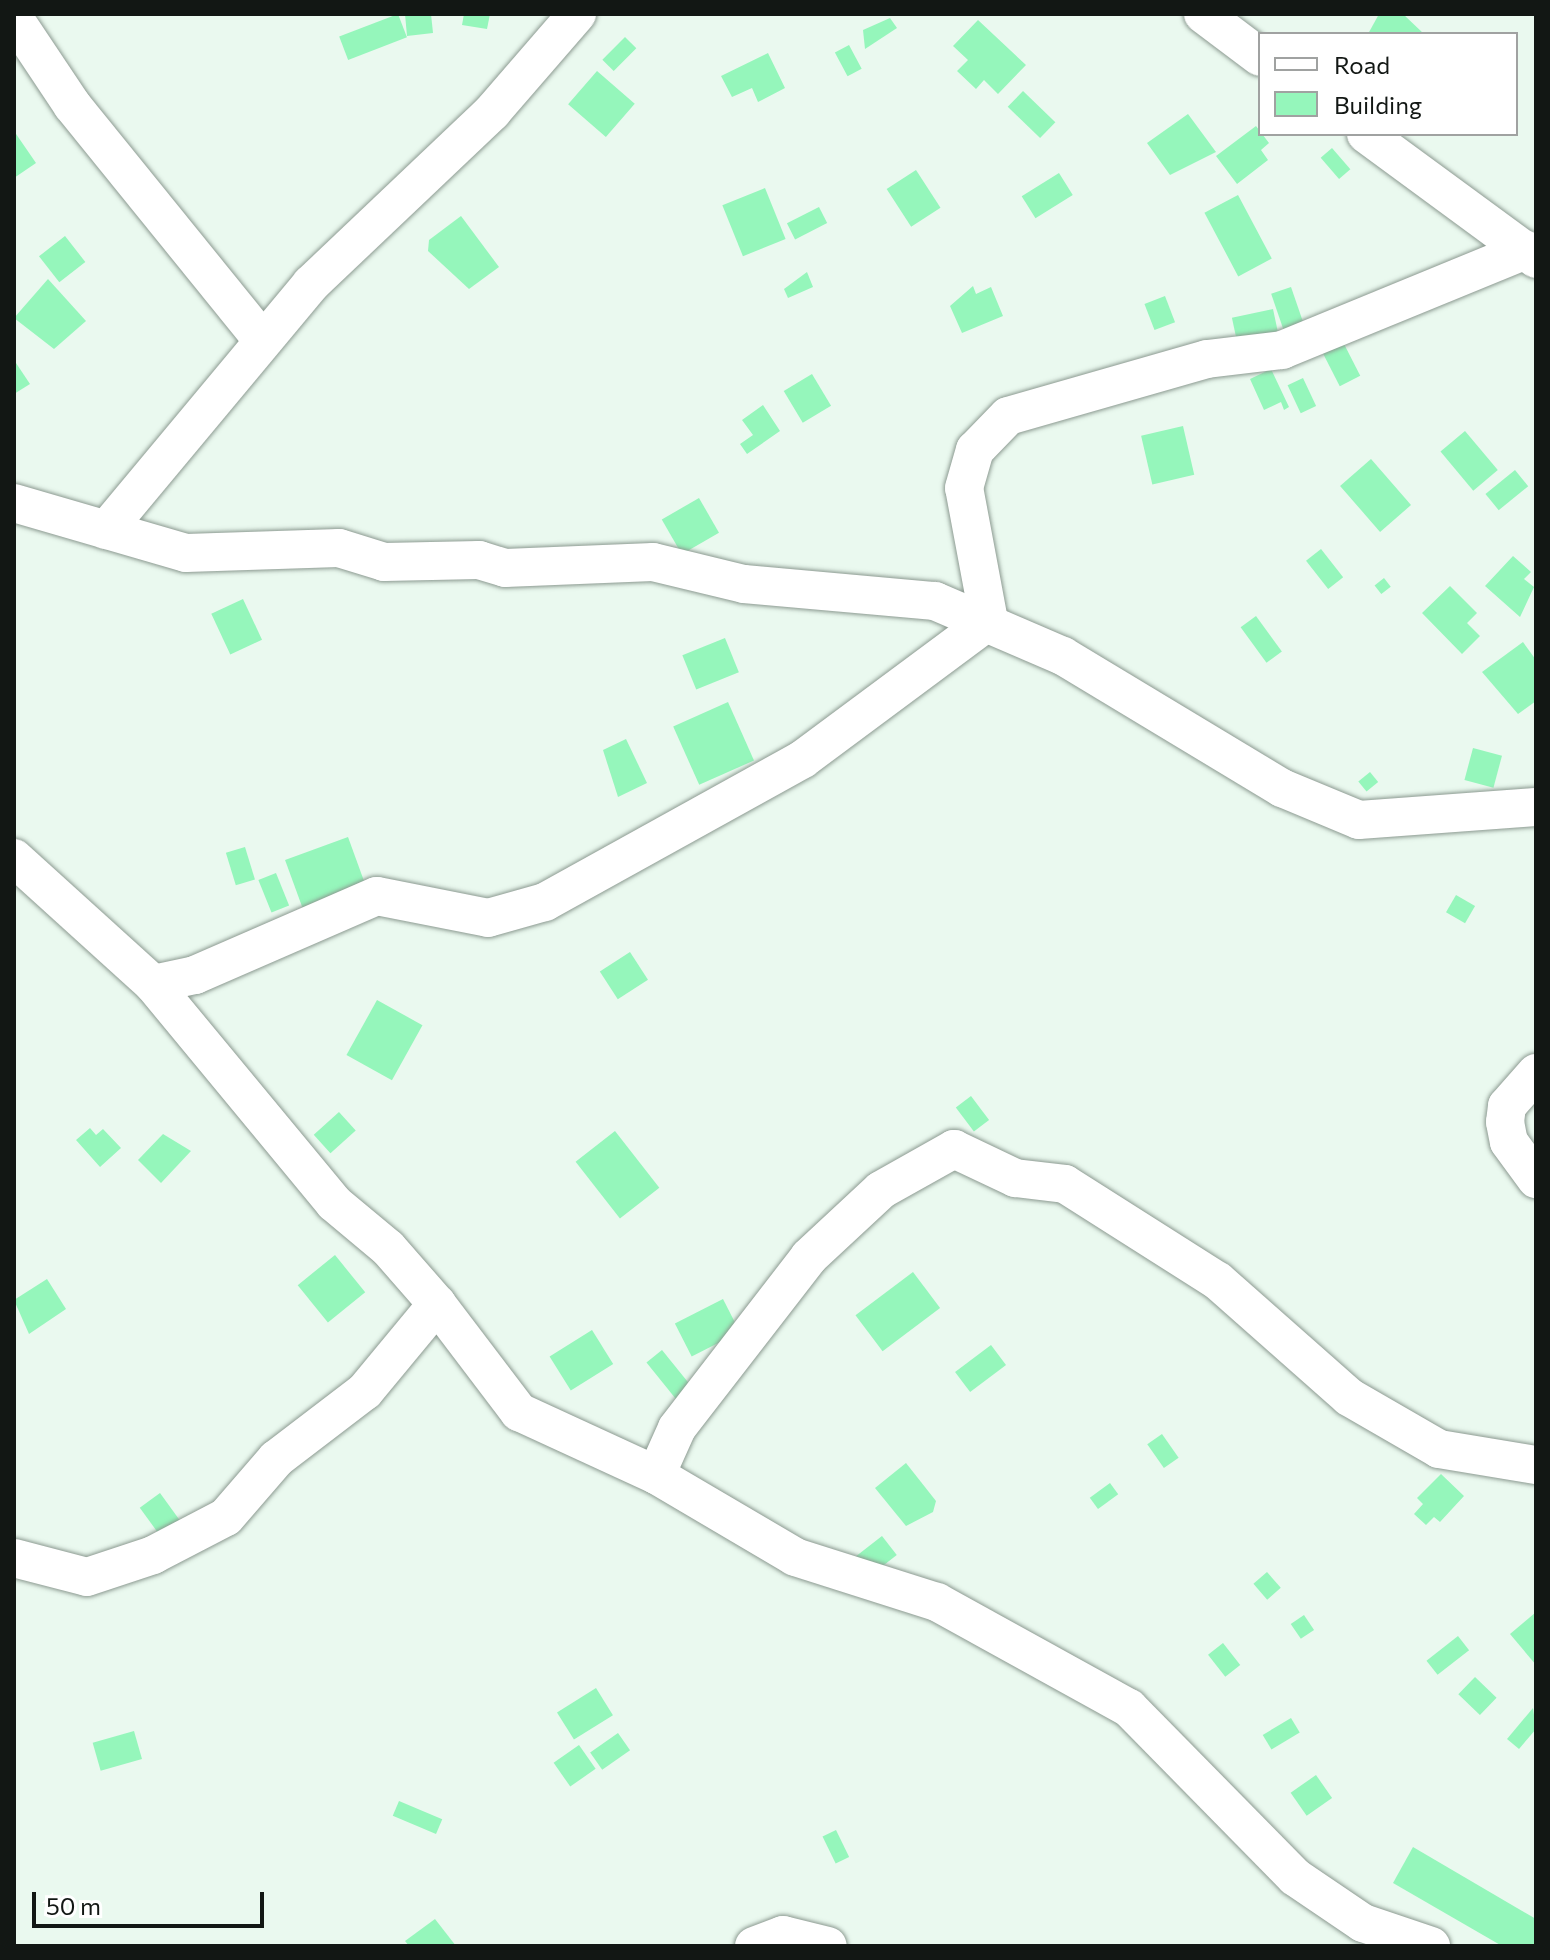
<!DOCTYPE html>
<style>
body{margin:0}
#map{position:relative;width:1550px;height:1960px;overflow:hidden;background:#eaf9ef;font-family:Commissioner,sans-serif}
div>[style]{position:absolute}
.building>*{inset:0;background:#95f6bb;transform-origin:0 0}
.roads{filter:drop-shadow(0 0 2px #8c9a91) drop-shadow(0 0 2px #8c9a91)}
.minor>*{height:38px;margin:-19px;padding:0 19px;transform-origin:19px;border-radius:19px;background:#fff}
span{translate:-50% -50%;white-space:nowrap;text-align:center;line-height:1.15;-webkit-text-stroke:8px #fff;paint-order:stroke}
.frame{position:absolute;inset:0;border:16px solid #121714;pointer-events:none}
.legend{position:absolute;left:1258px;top:32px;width:260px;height:104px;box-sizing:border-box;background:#fff;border:2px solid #a0a2a1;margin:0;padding:10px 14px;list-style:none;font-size:24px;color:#121714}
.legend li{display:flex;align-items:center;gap:16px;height:40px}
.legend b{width:40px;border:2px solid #a0a2a1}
.scale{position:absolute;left:32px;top:1892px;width:232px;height:36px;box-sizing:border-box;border:4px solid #121714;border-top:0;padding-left:10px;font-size:24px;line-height:28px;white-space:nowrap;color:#121714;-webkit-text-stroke:6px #fff;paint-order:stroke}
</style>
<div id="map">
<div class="building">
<div style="left:398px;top:14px;width:25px;height:63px;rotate:69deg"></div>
<div style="clip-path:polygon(405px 14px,431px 14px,433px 33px,407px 36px)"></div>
<div style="clip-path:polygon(464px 14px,490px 14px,487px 29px,462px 25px)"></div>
<div style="clip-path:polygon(1379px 14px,1403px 14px,1424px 34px,1368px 34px)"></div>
<div style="clip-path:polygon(890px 18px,897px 28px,865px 49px,863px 30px)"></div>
<div style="clip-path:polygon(978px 20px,1026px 65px,998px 94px,984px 80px,976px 89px,957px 71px,968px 60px,953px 46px)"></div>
<div style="left:625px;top:37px;width:16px;height:32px;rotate:45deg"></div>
<div style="left:849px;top:45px;width:27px;height:16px;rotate:62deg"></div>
<div style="clip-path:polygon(768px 53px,785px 88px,758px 102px,752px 88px,732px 97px,721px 76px)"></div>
<div style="left:597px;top:71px;width:50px;height:44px;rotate:41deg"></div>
<div style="left:1023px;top:91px;width:45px;height:22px;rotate:44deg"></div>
<div style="clip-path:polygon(1188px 114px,1216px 152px,1170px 175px,1147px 143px)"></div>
<div style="clip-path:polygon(1256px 126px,1269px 143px,1261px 150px,1268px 160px,1237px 184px,1216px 156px)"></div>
<div style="clip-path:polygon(14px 131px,36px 163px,14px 178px)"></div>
<div style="left:1332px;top:148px;width:28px;height:15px;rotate:49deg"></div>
<div style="left:916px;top:170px;width:45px;height:35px;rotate:57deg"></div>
<div style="left:1059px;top:173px;width:26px;height:44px;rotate:58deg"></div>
<div style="left:765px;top:188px;width:55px;height:46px;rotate:68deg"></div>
<div style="left:1238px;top:195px;width:72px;height:38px;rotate:62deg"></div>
<div style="left:819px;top:207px;width:18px;height:36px;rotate:63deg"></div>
<div style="clip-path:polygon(461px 216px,499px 267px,469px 289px,428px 251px,429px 240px)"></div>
<div style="left:65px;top:236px;width:33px;height:33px;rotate:52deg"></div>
<div style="clip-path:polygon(807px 272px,813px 287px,788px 298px,784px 289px)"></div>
<div style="clip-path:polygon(48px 279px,86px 321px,54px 349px,14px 318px)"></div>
<div style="clip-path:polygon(973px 286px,976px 294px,991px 287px,1003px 316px,962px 333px,950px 306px)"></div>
<div style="left:1291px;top:287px;width:40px;height:21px;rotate:71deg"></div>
<div style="left:1165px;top:296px;width:28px;height:22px;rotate:69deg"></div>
<div style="left:1273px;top:309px;width:29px;height:42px;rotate:78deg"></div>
<div style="left:1343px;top:342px;width:38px;height:23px;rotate:63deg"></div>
<div style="clip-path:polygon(14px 360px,30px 384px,14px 394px)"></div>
<div style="clip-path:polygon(1271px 369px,1289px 407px,1284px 410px,1281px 402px,1264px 410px,1250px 379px)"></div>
<div style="left:812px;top:374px;width:37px;height:33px;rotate:59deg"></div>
<div style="left:1303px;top:378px;width:31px;height:17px;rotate:65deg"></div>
<div style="clip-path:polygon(763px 405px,780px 431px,747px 454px,740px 444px,753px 435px,742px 420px)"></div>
<div style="left:1183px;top:426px;width:50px;height:43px;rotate:77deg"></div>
<div style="left:1465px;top:431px;width:51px;height:32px;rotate:50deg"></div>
<div style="left:1371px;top:459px;width:61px;height:41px;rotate:49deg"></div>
<div style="left:1515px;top:470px;width:21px;height:38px;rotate:51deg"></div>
<div style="left:699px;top:498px;width:40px;height:43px;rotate:60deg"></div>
<div style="left:1321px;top:549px;width:36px;height:19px;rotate:52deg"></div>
<div style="clip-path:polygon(1513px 556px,1531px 572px,1524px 579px,1534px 587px,1520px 617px,1485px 586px)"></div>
<div style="left:1384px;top:578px;width:11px;height:12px;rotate:52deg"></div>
<div style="clip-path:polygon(1450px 586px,1477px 613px,1467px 623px,1480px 636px,1462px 654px,1422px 613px)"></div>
<div style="left:243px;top:599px;width:45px;height:35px;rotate:65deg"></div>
<div style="left:1256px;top:616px;width:44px;height:19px;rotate:54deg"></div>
<div style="left:725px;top:638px;width:37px;height:46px;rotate:68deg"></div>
<div style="clip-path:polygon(1523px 642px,1536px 660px,1536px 701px,1518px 714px,1482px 672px)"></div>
<div style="left:728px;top:702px;width:64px;height:60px;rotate:66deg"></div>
<div style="clip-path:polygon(626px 739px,647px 783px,618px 797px,603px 750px)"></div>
<div style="left:1473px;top:748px;width:30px;height:33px;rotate:15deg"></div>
<div style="left:1370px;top:772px;width:13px;height:15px;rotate:51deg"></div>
<div style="left:348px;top:837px;width:51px;height:67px;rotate:70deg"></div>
<div style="left:245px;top:847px;width:34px;height:20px;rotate:73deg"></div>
<div style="left:276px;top:873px;width:35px;height:19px;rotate:68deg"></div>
<div style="left:1456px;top:895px;width:22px;height:20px;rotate:30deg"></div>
<div style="left:630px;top:952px;width:33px;height:36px;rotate:57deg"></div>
<div style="left:377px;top:1000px;width:52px;height:63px;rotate:29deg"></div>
<div style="left:971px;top:1096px;width:30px;height:19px;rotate:53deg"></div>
<div style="left:339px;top:1112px;width:25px;height:34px;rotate:48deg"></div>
<div style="clip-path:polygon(90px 1128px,96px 1135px,103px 1129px,121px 1148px,100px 1167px,76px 1140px)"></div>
<div style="left:615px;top:1131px;width:72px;height:50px;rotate:52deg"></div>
<div style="clip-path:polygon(163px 1134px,191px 1151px,161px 1183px,138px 1160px)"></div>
<div style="left:335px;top:1255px;width:48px;height:48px;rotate:51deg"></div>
<div style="left:913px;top:1272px;width:45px;height:72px;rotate:53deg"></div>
<div style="clip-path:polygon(47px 1279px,66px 1309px,29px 1334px,14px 1300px)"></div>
<div style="left:723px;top:1299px;width:37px;height:54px;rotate:63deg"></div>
<div style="left:592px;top:1330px;width:40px;height:50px;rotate:58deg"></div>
<div style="left:991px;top:1345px;width:25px;height:45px;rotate:53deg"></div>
<div style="left:662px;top:1350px;width:51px;height:20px;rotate:51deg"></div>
<div style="left:1162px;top:1434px;width:29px;height:18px;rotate:55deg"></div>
<div style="clip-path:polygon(906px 1463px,936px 1501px,933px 1512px,906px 1526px,875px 1488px)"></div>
<div style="clip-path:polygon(1441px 1474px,1464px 1496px,1440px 1522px,1434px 1517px,1426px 1525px,1414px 1514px,1423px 1504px,1417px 1498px)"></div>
<div style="left:1110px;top:1483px;width:14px;height:25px;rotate:54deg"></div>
<div style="left:160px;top:1493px;width:37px;height:25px;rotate:54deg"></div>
<div style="left:882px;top:1536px;width:24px;height:33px;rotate:52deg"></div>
<div style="left:1267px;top:1572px;width:21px;height:18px;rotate:49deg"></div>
<div style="clip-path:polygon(1536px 1612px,1536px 1665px,1510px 1634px)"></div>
<div style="left:1304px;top:1615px;width:18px;height:16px;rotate:56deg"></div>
<div style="left:1458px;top:1636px;width:18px;height:40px;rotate:52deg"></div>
<div style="left:1223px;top:1643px;width:28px;height:19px;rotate:52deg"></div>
<div style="left:1475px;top:1677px;width:30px;height:24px;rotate:44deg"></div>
<div style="left:596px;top:1688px;width:32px;height:46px;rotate:58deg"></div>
<div style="clip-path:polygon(1533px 1708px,1536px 1729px,1519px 1749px,1507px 1739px)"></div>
<div style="left:1291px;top:1718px;width:17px;height:33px;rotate:59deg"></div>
<div style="left:134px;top:1731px;width:29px;height:43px;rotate:74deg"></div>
<div style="left:618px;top:1733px;width:21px;height:34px;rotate:55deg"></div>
<div style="left:579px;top:1745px;width:29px;height:31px;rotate:55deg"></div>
<div style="left:1316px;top:1775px;width:28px;height:31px;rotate:55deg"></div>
<div style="left:399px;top:1801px;width:47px;height:16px;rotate:23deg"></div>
<div style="left:836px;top:1830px;width:30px;height:15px;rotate:64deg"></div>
<div style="clip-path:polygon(1413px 1847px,1536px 1919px,1536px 1946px,1502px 1946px,1393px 1883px)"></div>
<div style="clip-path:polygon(435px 1919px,456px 1946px,409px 1946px,405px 1941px)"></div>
</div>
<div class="roads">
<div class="minor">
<div style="left:1203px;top:14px;width:71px;rotate:37deg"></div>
<div style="left:14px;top:18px;width:105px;rotate:56.3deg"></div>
<div style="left:72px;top:105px;width:302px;rotate:51deg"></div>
<div style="left:1366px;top:134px;width:211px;rotate:36.3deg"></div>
<div style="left:14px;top:503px;width:179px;rotate:16.2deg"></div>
<div style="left:186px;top:553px;width:153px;rotate:-1.9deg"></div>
<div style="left:339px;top:548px;width:47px;rotate:17.3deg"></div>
<div style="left:384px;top:562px;width:95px;rotate:-1.2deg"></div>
<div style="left:479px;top:560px;width:27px;rotate:17deg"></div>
<div style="left:505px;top:568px;width:148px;rotate:-2.3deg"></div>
<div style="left:653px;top:562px;width:94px;rotate:13.6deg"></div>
<div style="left:744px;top:584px;width:192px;rotate:5.1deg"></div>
<div style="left:935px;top:601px;width:139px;rotate:23.3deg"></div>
<div style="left:1063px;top:656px;width:256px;rotate:31.1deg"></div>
<div style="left:1282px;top:788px;width:83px;rotate:22.6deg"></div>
<div style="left:1359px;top:820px;width:177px;rotate:-4.2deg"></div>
<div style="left:106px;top:530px;width:320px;rotate:-50.2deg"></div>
<div style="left:311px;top:284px;width:250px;rotate:-43.5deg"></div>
<div style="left:492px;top:112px;width:130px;rotate:-49.1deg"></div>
<div style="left:14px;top:858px;width:188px;rotate:42.2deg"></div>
<div style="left:153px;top:984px;width:284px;rotate:50.4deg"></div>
<div style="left:334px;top:1203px;width:70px;rotate:39.8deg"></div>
<div style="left:388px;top:1248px;width:74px;rotate:48.8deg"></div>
<div style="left:437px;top:1304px;width:136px;rotate:52.8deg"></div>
<div style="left:519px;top:1412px;width:151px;rotate:24.7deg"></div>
<div style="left:656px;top:1475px;width:161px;rotate:30.5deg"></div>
<div style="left:795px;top:1557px;width:149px;rotate:17.6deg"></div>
<div style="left:937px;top:1602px;width:219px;rotate:28.9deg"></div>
<div style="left:1129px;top:1708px;width:237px;rotate:45.5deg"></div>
<div style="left:1295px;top:1877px;width:82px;rotate:34.1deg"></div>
<div style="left:1363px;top:1923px;width:72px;rotate:18.7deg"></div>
<div style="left:153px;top:984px;width:43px;rotate:-12.1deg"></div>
<div style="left:195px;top:975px;width:198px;rotate:-23.5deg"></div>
<div style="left:377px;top:896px;width:113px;rotate:11.2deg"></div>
<div style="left:488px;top:918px;width:59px;rotate:-15.7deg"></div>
<div style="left:545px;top:902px;width:295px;rotate:-29deg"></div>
<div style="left:803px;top:759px;width:232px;rotate:-36.6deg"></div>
<div style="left:989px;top:621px;width:135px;rotate:-100.6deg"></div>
<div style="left:964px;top:488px;width:40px;rotate:-74deg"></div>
<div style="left:975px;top:450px;width:47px;rotate:-45.9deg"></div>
<div style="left:1008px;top:416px;width:207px;rotate:-16deg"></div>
<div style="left:1207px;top:359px;width:76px;rotate:-6.8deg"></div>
<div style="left:1282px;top:350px;width:264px;rotate:-22.3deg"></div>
<div style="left:1536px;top:1073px;width:44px;rotate:131.3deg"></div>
<div style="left:1507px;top:1106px;width:16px;rotate:97deg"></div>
<div style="left:1505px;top:1122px;width:20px;rotate:79deg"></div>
<div style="left:1509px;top:1142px;width:46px;rotate:53.9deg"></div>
<div style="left:656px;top:1475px;width:51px;rotate:-65.9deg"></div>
<div style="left:677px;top:1428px;width:216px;rotate:-52.3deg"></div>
<div style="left:809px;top:1257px;width:98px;rotate:-42.9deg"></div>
<div style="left:881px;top:1190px;width:84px;rotate:-29.3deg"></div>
<div style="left:954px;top:1149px;width:68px;rotate:25.4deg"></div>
<div style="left:1015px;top:1178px;width:50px;rotate:6.8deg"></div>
<div style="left:1065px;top:1184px;width:181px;rotate:32.4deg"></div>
<div style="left:1218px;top:1281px;width:175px;rotate:41.5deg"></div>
<div style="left:1349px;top:1397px;width:104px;rotate:30deg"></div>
<div style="left:1439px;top:1449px;width:98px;rotate:9.4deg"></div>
<div style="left:14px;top:1558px;width:75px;rotate:14.6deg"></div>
<div style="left:87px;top:1577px;width:70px;rotate:-18.4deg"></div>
<div style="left:153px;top:1555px;width:82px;rotate:-27.5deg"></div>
<div style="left:226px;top:1517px;width:77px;rotate:-49.2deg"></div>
<div style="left:276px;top:1459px;width:112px;rotate:-37.4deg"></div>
<div style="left:365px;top:1391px;width:113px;rotate:-50.4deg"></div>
<div style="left:754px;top:1946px;width:31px;rotate:-21deg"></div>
<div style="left:783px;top:1935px;width:46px;rotate:13.7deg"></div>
</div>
</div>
<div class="frame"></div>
<ul class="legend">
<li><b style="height:10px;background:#fff"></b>Road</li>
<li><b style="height:22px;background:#95f6bb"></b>Building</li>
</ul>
<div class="scale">50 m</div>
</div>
